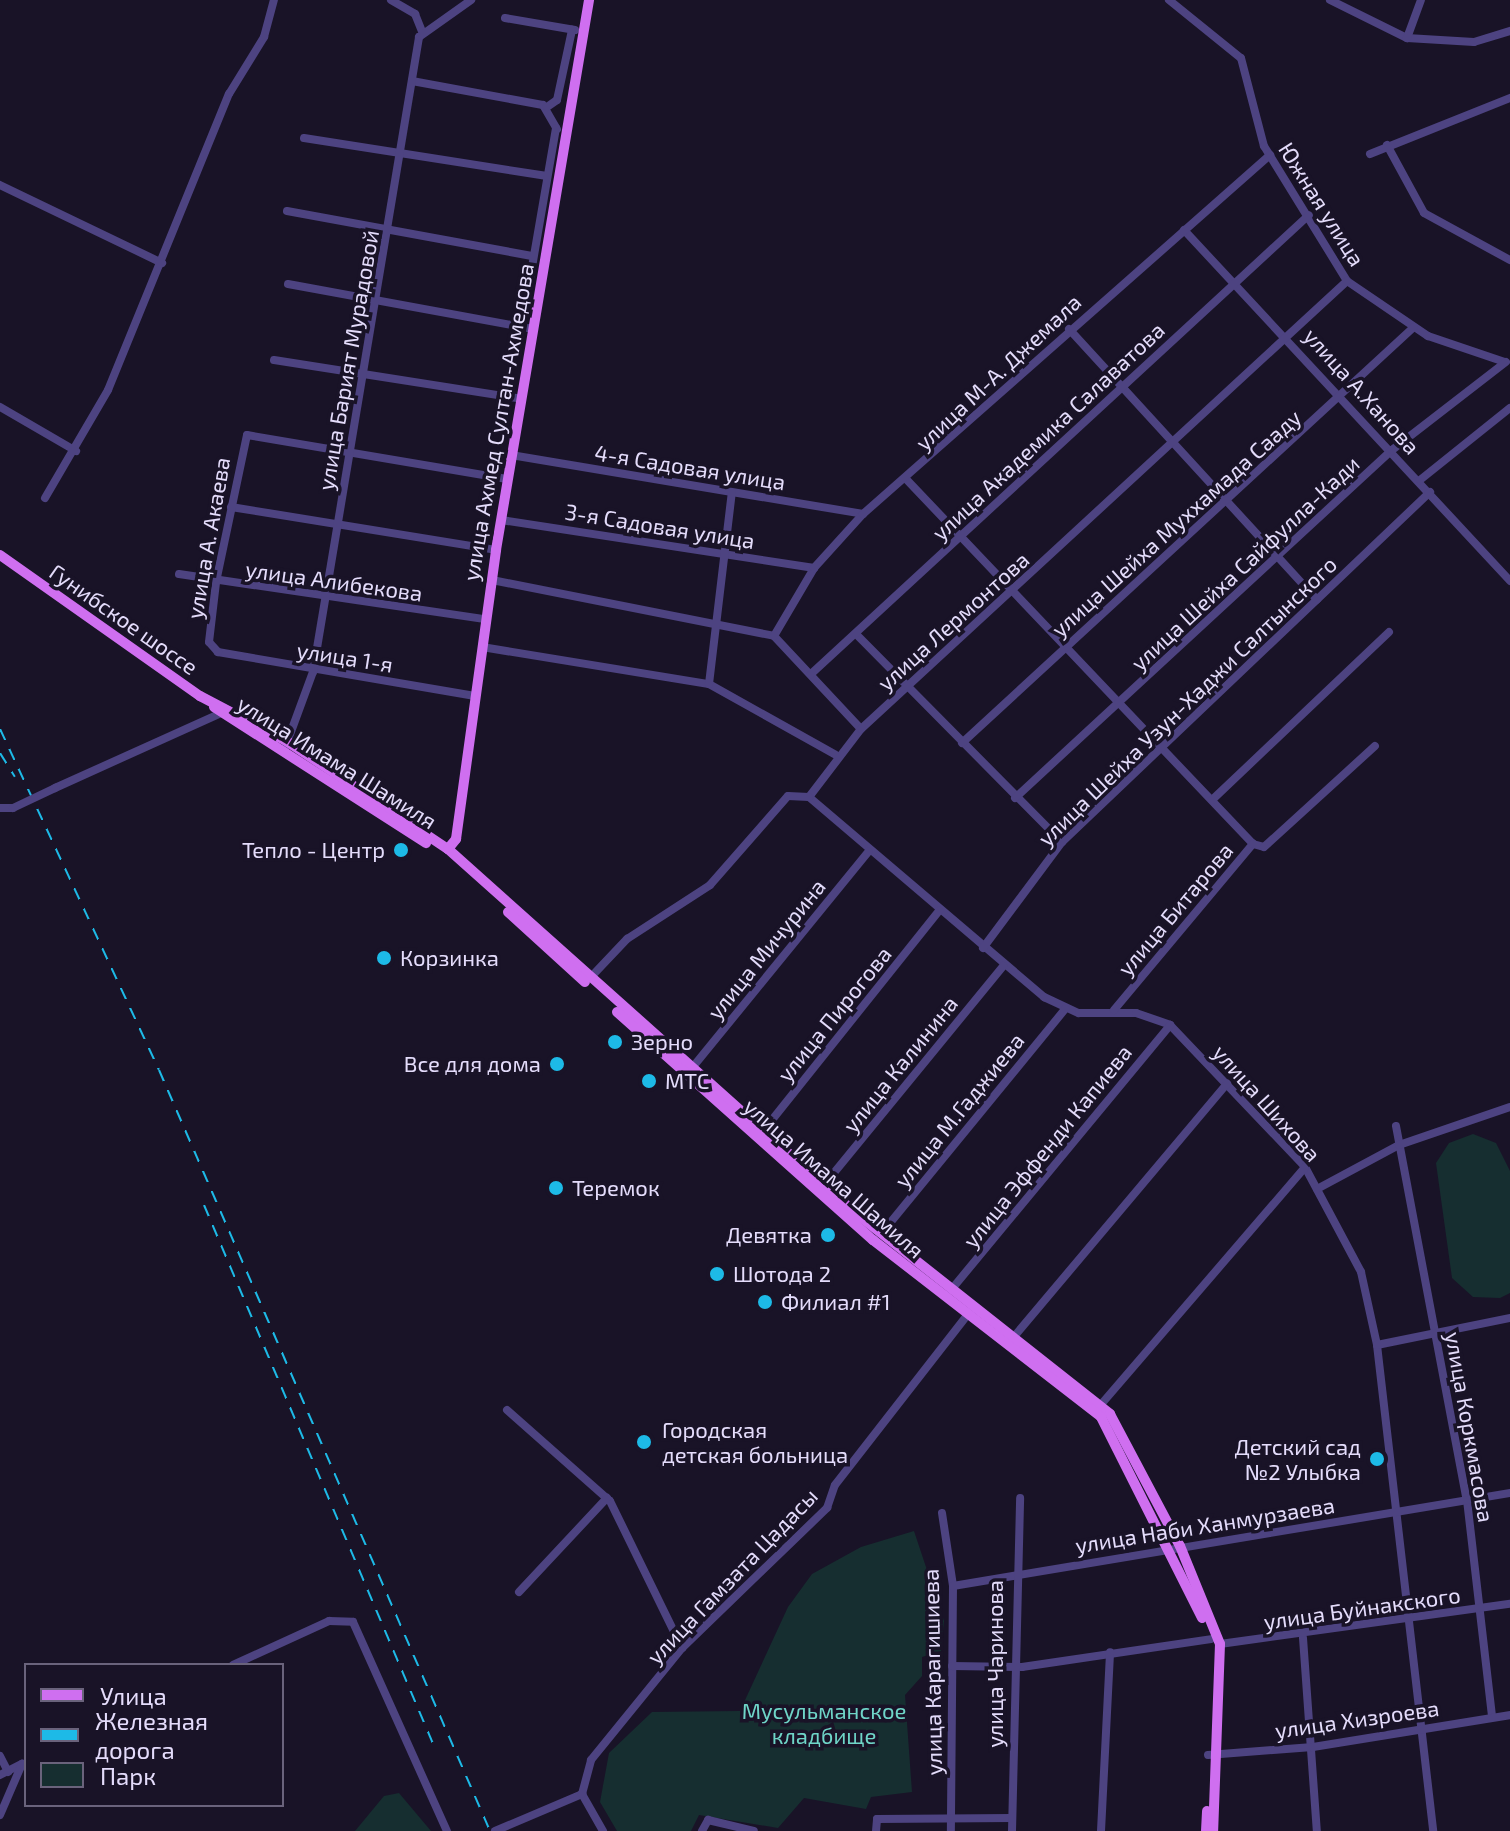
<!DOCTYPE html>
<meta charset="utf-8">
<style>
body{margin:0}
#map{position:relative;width:1510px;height:1831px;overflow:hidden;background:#191327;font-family:"Exo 2",sans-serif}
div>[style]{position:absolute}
.green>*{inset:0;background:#162e30}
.minor>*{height:8px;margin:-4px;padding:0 4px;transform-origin:4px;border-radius:4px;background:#4d4381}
.major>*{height:10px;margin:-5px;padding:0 5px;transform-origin:5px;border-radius:5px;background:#cf6ff0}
.rail>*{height:2px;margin-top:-1px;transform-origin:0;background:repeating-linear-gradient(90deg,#1dbae7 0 12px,transparent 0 22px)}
.minor-bridge>*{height:8px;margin:-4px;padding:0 4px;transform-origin:4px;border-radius:4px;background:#4d4381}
.dots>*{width:22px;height:22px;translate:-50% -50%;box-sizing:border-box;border:4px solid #191327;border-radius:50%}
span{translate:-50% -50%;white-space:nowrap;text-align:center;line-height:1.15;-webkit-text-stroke:7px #191327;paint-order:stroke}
.street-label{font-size:22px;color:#e4dcfb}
.poi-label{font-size:22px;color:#e4dcfb}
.right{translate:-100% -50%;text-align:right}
.left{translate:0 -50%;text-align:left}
.park-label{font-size:22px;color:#6fd5c8}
.legend{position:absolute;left:24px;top:1663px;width:260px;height:144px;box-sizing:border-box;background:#191327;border:2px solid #6a637c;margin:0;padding:10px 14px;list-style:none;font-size:24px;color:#e4dcfb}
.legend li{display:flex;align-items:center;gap:16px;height:40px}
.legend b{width:40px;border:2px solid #6a637c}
</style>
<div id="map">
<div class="green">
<div style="clip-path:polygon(1473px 1134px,1496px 1143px,1510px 1171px,1510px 1293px,1500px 1298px,1473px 1297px,1452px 1278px,1436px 1163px,1449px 1143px)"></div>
<div style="clip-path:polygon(914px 1531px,944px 1621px,941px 1651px,922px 1657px,922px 1676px,905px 1695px,912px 1792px,871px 1797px,866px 1809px,804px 1798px,778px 1828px,699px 1815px,691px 1831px,617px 1831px,600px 1802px,609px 1753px,652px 1712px,740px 1711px,788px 1607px,812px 1574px,861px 1547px)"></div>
<div style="clip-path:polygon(399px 1793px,431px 1831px,355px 1831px,384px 1796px)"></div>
</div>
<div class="minor">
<div style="left:391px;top:0;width:28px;rotate:30deg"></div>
<div style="left:415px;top:14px;width:18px;rotate:68deg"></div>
<div style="left:1169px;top:0;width:92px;rotate:38.9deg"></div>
<div style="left:1241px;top:58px;width:91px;rotate:75.4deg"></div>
<div style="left:1264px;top:146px;width:158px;rotate:58.4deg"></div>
<div style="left:1347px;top:281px;width:98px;rotate:34.2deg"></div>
<div style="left:1428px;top:336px;width:81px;rotate:18.7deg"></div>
<div style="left:1330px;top:0;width:86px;rotate:26.3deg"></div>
<div style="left:1407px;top:38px;width:67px;rotate:3.4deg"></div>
<div style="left:1474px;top:42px;width:38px;rotate:-17deg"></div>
<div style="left:505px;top:18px;width:71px;rotate:9.7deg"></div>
<div style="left:1407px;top:38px;width:40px;rotate:-69.8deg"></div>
<div style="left:412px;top:81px;width:133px;rotate:10.4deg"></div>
<div style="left:543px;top:105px;width:28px;rotate:60deg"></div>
<div style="left:547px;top:107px;width:12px;rotate:-35deg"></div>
<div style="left:557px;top:100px;width:72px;rotate:-77.9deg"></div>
<div style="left:304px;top:138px;width:246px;rotate:8.9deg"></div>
<div style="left:1387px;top:145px;width:77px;rotate:61.4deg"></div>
<div style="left:1424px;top:213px;width:98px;rotate:28.7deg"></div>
<div style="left:1370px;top:154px;width:151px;rotate:-21.8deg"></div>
<div style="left:0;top:185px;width:180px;rotate:25.7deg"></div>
<div style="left:287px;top:211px;width:249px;rotate:10.4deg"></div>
<div style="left:1184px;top:230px;width:479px;rotate:47.1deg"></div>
<div style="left:288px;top:284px;width:250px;rotate:10.4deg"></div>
<div style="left:522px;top:325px;width:200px;rotate:-80.2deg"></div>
<div style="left:1069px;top:329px;width:367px;rotate:47.5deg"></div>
<div style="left:274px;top:360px;width:251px;rotate:8.9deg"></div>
<div style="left:0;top:407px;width:88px;rotate:30.1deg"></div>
<div style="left:511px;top:455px;width:357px;rotate:9.5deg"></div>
<div style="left:907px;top:480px;width:502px;rotate:46.45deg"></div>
<div style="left:1420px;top:480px;width:115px;rotate:-38.7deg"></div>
<div style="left:45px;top:498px;width:125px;rotate:-59.7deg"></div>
<div style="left:108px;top:390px;width:320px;rotate:-67.8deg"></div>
<div style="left:229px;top:94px;width:67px;rotate:-58.4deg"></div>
<div style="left:264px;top:37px;width:38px;rotate:-75deg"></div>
<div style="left:231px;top:507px;width:268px;rotate:9.2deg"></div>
<div style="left:501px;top:520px;width:317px;rotate:8.7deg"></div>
<div style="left:179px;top:574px;width:309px;rotate:8.4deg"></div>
<div style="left:492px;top:580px;width:288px;rotate:11.2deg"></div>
<div style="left:774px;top:636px;width:127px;rotate:46.9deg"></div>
<div style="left:856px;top:634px;width:293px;rotate:45.3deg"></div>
<div style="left:774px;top:636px;width:79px;rotate:-59.5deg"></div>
<div style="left:814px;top:568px;width:73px;rotate:-47.8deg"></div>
<div style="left:863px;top:514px;width:543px;rotate:-41.41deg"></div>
<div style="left:482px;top:647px;width:230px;rotate:9.3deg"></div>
<div style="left:709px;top:684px;width:145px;rotate:29.2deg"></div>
<div style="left:811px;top:674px;width:677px;rotate:-42.67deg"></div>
<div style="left:709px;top:684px;width:193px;rotate:-83.2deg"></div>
<div style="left:475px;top:696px;width:261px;rotate:-170.3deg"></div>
<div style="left:218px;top:652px;width:13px;rotate:-132deg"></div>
<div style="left:209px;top:642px;width:60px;rotate:-83.3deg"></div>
<div style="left:216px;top:582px;width:150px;rotate:-78.1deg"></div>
<div style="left:247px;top:435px;width:265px;rotate:9.6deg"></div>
<div style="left:962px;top:743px;width:614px;rotate:-42.63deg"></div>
<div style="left:285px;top:748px;width:81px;rotate:-69.8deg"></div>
<div style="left:313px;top:672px;width:644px;rotate:-80.52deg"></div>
<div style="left:419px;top:37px;width:64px;rotate:-35.4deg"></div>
<div style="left:55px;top:788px;width:190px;rotate:-24.3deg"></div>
<div style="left:809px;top:797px;width:309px;rotate:40.4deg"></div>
<div style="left:1044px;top:997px;width:38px;rotate:25deg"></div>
<div style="left:1079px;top:1013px;width:57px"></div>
<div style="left:1136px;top:1013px;width:36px;rotate:19deg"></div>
<div style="left:1170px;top:1025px;width:196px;rotate:46.4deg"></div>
<div style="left:1305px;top:1167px;width:119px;rotate:61.9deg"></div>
<div style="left:1361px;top:1272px;width:75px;rotate:77.6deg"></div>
<div style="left:1377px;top:1345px;width:489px;rotate:83.4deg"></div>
<div style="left:809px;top:797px;width:86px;rotate:-52.6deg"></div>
<div style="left:861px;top:729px;width:661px;rotate:-42.67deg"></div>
<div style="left:1015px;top:798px;width:513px;rotate:-42.71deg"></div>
<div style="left:1392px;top:450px;width:144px;rotate:-37.7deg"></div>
<div style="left:1212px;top:800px;width:244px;rotate:-43.5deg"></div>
<div style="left:0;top:808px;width:13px"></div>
<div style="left:983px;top:948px;width:132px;rotate:-53.3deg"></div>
<div style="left:1062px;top:842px;width:508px;rotate:-43.56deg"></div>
<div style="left:590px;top:978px;width:54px;rotate:-46.5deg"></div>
<div style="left:627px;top:939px;width:99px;rotate:-33deg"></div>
<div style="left:710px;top:885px;width:118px;rotate:-48.8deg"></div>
<div style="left:788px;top:796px;width:21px;rotate:3deg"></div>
<div style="left:1114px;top:1010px;width:217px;rotate:-50.1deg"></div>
<div style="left:1253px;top:844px;width:11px;rotate:15deg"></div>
<div style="left:1264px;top:847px;width:150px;rotate:-42.3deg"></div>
<div style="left:692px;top:1068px;width:279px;rotate:-50.8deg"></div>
<div style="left:1396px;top:1126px;width:381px;rotate:79.3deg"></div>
<div style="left:1467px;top:1500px;width:218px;rotate:83.4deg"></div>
<div style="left:760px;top:1135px;width:287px;rotate:-51.4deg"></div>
<div style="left:824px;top:1185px;width:283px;rotate:-50.7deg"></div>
<div style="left:1317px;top:1189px;width:93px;rotate:-28.2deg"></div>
<div style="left:1399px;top:1145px;width:117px;rotate:-18.9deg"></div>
<div style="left:881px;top:1234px;width:291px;rotate:-50.7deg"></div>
<div style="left:951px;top:1290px;width:344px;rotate:-50.4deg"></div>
<div style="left:1012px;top:1339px;width:334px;rotate:-49.9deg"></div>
<div style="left:1377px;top:1345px;width:136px;rotate:-11.5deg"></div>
<div style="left:1098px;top:1408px;width:318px;rotate:-49.3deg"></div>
<div style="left:507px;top:1410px;width:137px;rotate:41.5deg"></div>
<div style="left:610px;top:1501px;width:164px;rotate:63.9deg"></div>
<div style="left:942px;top:1513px;width:74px;rotate:81.4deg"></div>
<div style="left:953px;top:1586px;width:245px;rotate:90.5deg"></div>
<div style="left:953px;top:1586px;width:565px;rotate:-9.48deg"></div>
<div style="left:519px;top:1592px;width:129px;rotate:-46.9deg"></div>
<div style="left:1303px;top:1638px;width:194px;rotate:85.9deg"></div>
<div style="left:1220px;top:1644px;width:293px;rotate:-7.9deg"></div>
<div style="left:233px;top:1665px;width:106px;rotate:-24.6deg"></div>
<div style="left:329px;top:1621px;width:24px;rotate:2deg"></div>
<div style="left:353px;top:1622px;width:229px;rotate:65.8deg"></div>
<div style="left:952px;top:1666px;width:70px;rotate:0.8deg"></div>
<div style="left:1022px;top:1667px;width:191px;rotate:-8.4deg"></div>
<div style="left:1208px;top:1755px;width:105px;rotate:-4.4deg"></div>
<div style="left:1313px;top:1747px;width:200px;rotate:-9.2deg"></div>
<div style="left:0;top:1756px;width:18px;rotate:63deg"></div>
<div style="left:0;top:1775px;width:25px;rotate:-27deg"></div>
<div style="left:0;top:1815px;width:56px;rotate:-66.7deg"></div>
<div style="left:495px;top:1831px;width:95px;rotate:-23deg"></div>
<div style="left:603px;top:1831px;width:43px;rotate:-119.6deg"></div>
<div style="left:582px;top:1794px;width:35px;rotate:-75deg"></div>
<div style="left:591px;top:1760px;width:144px;rotate:-50.9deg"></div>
<div style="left:682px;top:1648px;width:202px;rotate:-44deg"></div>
<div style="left:827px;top:1508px;width:24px;rotate:-71deg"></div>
<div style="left:835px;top:1485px;width:223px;rotate:-52.1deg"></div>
<div style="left:702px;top:1831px;width:13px;rotate:-61deg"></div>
<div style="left:708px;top:1820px;width:47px;rotate:13.4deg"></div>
<div style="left:876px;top:1831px;width:12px;rotate:-85deg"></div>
<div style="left:877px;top:1819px;width:135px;rotate:-0.4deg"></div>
<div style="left:1012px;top:1831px;width:333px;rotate:-88.6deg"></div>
<div style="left:1101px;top:1831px;width:179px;rotate:-87.1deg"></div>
</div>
<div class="major">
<div style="left:0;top:555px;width:245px;rotate:35.2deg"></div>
<div style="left:200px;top:696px;width:99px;rotate:27.6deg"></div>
<div style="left:288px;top:742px;width:192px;rotate:33.8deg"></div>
<div style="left:448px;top:849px;width:542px;rotate:41.78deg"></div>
<div style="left:852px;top:1210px;width:329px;rotate:38.3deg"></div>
<div style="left:1110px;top:1414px;width:149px;rotate:62.1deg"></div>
<div style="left:1180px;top:1546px;width:106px;rotate:67.8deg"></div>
<div style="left:1220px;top:1644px;width:187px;rotate:92.1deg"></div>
<div style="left:214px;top:707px;width:252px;rotate:32.7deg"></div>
<div style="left:448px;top:849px;width:13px;rotate:-51deg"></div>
<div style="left:456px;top:839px;width:292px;rotate:-82.1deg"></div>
<div style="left:496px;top:550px;width:558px;rotate:-80.4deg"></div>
<div style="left:508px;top:912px;width:104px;rotate:42.3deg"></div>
<div style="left:617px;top:1012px;width:343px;rotate:41.7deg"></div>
<div style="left:873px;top:1240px;width:289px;rotate:37.8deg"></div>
<div style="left:1101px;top:1417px;width:225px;rotate:63.3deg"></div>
<div style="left:1206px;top:1831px;width:20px;rotate:-87deg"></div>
</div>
<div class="rail">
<div style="left:0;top:729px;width:376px;rotate:65deg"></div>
<div style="left:159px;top:1070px;width:830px;rotate:66.49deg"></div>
<div style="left:0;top:753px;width:28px;rotate:58deg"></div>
<div style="left:204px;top:1205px;width:588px;rotate:66.97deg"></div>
</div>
<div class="minor-bridge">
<div style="left:13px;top:808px;width:47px;rotate:-25.5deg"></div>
</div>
<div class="dots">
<div style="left:401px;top:850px;background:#1dbae7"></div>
<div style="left:384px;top:958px;background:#1dbae7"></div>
<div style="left:615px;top:1042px;background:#1dbae7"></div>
<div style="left:557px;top:1064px;background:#1dbae7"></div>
<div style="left:649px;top:1081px;background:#1dbae7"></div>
<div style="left:556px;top:1188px;background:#1dbae7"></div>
<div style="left:828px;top:1235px;background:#1dbae7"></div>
<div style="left:717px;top:1274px;background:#1dbae7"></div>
<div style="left:765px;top:1302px;background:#1dbae7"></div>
<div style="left:644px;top:1442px;background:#1dbae7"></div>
<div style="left:1377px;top:1459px;background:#1dbae7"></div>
</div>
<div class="street-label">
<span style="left:1322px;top:204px;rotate:58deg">Южная улица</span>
<span style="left:348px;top:360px;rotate:-80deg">улица Барият Мурадовой</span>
<span style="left:998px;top:372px;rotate:-43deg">улица М-А. Джемала</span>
<span style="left:1362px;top:391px;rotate:48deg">улица А.Ханова</span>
<span style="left:498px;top:422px;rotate:-80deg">улица Ахмед Султан-Ахмедова</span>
<span style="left:1048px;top:431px;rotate:-43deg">улица Академика Салаватова</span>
<span style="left:690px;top:467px;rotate:9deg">4-я Садовая улица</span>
<span style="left:1176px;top:523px;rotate:-42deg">улица Шейха Муххамада Сааду</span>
<span style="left:660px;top:526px;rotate:9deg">3-я Садовая улица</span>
<span style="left:208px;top:538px;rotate:-80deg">улица А. Акаева</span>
<span style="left:1245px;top:563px;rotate:-43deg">улица Шейха Сайфулла-Кади</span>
<span style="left:334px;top:581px;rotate:8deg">улица Алибекова</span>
<span style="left:124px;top:619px;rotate:35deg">Гунибское шоссе</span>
<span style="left:953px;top:621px;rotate:-42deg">улица Лермонтова</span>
<span style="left:345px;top:657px;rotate:9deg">улица 1-я</span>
<span style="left:1187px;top:701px;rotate:-44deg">улица Шейха Узун-Хаджи Салтынского</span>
<span style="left:337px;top:762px;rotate:32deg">улица Имама Шамиля</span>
<span style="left:1175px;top:909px;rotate:-50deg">улица Битарова</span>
<span style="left:766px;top:949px;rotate:-51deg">улица Мичурина</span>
<span style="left:834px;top:1014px;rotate:-51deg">улица Пирогова</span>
<span style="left:900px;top:1064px;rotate:-51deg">улица Калинина</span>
<span style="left:1267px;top:1103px;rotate:48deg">улица Шихова</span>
<span style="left:959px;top:1110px;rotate:-51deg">улица М.Гаджиева</span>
<span style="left:1047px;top:1146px;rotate:-51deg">улица Эффенди Капиева</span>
<span style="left:834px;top:1178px;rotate:41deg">улица Имама Шамиля</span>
<span style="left:1470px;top:1427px;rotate:80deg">улица Коркмасова</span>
<span style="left:1205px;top:1525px;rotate:-9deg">улица Наби Ханмурзаева</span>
<span style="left:732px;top:1576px;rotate:-46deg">улица Гамзата Цадасы</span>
<span style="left:1362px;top:1608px;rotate:-8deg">улица Буйнакского</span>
<span style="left:995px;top:1664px;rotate:-90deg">улица Чаринова</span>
<span style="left:932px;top:1672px;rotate:-91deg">улица Карагишиева</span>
<span style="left:1357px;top:1719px;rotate:-8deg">улица Хизроева</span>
</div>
<div class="poi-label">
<span class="right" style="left:385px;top:850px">Тепло - Центр</span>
<span class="left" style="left:400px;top:958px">Корзинка</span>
<span class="left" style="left:631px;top:1042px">Зерно</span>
<span class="right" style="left:541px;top:1064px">Все для дома</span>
<span class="left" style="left:665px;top:1081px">МТС</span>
<span class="left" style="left:572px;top:1188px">Теремок</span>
<span class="right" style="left:812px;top:1235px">Девятка</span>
<span class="left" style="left:733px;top:1274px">Шотода 2</span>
<span class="left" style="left:781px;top:1302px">Филиал #1</span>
<span class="left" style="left:662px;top:1442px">Городская<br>детская больница</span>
<span class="right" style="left:1361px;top:1459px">Детский сад<br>№2 Улыбка</span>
</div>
<div class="park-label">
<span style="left:824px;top:1723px">Мусульманское<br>кладбище</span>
</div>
<ul class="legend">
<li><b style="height:10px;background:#cf6ff0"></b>Улица</li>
<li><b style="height:10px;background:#1dbae7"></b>Железная дорога</li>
<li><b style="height:22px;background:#162e30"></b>Парк</li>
</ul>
</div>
